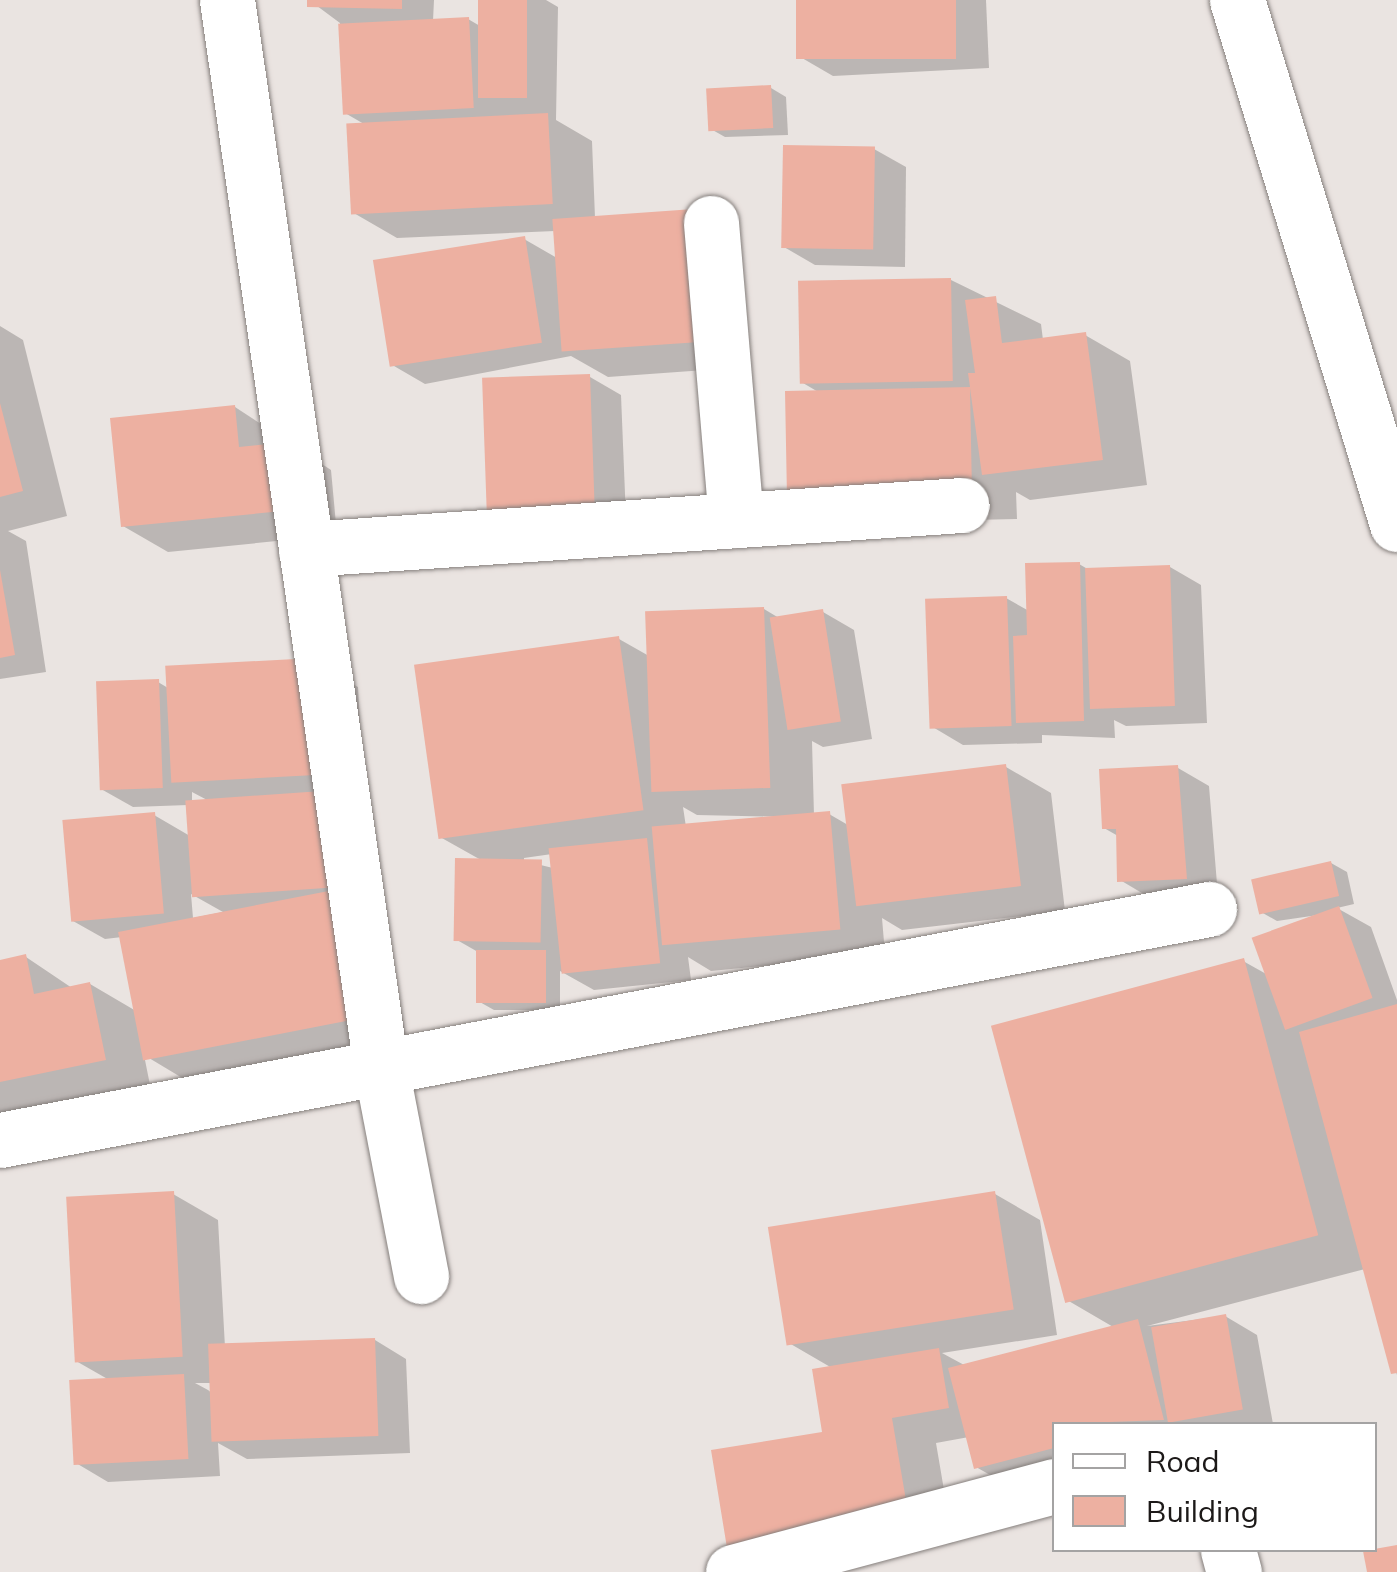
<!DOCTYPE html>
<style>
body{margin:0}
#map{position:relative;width:1397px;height:1572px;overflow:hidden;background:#eae4e1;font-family:Mulish,sans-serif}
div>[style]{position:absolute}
.shadow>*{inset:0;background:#0003}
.building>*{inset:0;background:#edb0a1;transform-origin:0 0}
.roads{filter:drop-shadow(0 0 2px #857f7c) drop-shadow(0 0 2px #857f7c)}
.street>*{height:55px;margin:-27.5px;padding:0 27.5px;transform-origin:27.5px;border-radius:27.5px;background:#fff}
span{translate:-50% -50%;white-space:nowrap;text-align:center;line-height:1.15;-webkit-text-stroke:9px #fff;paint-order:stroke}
.legend{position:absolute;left:1052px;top:1422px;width:325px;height:130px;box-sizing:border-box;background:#fff;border:2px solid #a4a3a3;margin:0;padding:12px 18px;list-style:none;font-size:30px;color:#1c1918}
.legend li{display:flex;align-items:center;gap:20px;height:50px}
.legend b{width:50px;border:2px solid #a4a3a3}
</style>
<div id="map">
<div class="shadow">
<div style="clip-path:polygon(309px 0,434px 0,433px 21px,468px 19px,480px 26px,481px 0,457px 0,546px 0,558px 7px,556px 120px,592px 141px,595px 218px,747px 367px,608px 377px,571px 356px,425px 384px,394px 366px,524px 239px,557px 258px,555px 231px,397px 238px,352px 212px,364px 124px,345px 113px,340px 23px)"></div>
<div style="clip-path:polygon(799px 0,986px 0,989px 68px,833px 76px,802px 58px)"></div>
<div style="clip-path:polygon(771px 88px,786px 97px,788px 135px,725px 137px,709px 128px)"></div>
<div style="clip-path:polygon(874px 149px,906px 167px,905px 267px,815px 265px,784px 247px)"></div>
<div style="clip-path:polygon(951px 280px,1041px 324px,1043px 340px,1085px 335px,1130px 361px,1147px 485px,1030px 500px,1016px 492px,1017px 519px,835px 523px,820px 393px,803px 383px)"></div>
<div style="clip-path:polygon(0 326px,23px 340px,67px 516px,8px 531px,26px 541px,46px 672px,0 679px)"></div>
<div style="clip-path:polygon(590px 377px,621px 395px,627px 543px,522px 547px)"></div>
<div style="clip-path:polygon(235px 407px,331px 470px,337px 535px,168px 552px,123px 526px)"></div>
<div style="clip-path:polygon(1079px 564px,1091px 571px,1170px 567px,1201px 585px,1207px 723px,1126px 726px,1114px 720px,1115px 738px,1042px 735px,1042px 743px,963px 745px,931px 726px,1006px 598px,1029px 611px)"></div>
<div style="clip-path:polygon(evenodd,764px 609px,779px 618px,823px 612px,854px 630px,872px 739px,823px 747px,812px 741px,814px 815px,829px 814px,848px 825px,1006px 767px,1051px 793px,1065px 911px,902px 930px,882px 918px,885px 954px,711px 971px,688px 957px,691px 980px,594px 990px,560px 971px,560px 1010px,494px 1010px,478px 1001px,478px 952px,457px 940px,481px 860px,440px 837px,619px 639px,649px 656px,764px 609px,683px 807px,697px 815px,792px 817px,686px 827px,683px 807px,764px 609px,552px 854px,553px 868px,524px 861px,524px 858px,552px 854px)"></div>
<div style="clip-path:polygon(evenodd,313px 661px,358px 687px,364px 800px,407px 1043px,189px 1082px,144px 1055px,150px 1085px,0 1116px,0 962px,26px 957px,72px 988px,90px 984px,136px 1011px,122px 937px,105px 939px,73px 921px,154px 815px,190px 836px,188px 805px,133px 807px,101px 789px,158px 682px,168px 688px,313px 661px,192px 792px,209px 801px,192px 802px,192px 792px,313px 661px,191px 894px,223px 912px,193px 918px,191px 894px)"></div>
<div style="clip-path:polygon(1178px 768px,1209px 786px,1218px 896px,1152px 899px,1120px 880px,1118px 836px,1104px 828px)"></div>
<div style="clip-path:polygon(1331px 863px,1347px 872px,1354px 904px,1337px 908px,1371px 927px,1397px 1000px,1397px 1375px,1365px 1269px,1147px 1326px,1225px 1316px,1257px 1335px,1273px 1424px,1054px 1424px,1054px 1485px,1022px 1493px,976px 1467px,969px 1437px,936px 1443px,953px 1543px,779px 1572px,825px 1434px,832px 1368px,789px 1343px,995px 1194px,1040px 1220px,1057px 1335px,942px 1353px,966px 1366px,1115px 1328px,1067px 1300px,1243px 961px,1268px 975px,1325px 914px,1277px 921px,1261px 912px)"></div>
<div style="clip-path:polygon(evenodd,173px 1194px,218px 1220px,225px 1347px,375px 1340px,406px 1359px,410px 1453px,247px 1459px,218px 1443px,220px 1476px,108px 1482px,76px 1463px,111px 1381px,76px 1361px,173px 1194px,195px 1383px,213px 1383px,213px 1394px,208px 1390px,195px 1383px)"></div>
</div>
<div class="building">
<div style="clip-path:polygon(307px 0,402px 0,402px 9px,307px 7px)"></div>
<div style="left:478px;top:0;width:49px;height:98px"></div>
<div style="left:796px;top:0;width:160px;height:59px"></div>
<div style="left:469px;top:17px;width:91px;height:131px;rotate:87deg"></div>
<div style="left:771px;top:85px;width:43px;height:65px;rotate:87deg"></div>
<div style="left:548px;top:113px;width:91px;height:202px;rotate:87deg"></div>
<div style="left:783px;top:145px;width:92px;height:103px;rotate:1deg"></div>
<div style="left:694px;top:209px;width:133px;height:142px;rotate:86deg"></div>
<div style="left:525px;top:236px;width:108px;height:154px;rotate:81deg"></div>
<div style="left:951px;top:278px;width:103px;height:153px;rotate:89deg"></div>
<div style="clip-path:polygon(996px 296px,1002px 343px,1086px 332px,1103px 460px,982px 475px,970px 388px,972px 494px,787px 498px,785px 391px,970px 387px,968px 373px,975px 373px,965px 300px)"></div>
<div style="left:590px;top:374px;width:152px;height:108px;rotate:88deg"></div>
<div style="clip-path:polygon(0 403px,23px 491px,0 497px)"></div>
<div style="clip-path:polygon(235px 405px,239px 447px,286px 442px,293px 510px,121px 527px,110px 418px)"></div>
<div style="clip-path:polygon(1080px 562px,1084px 721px,1016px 723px,1013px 636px,1027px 635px,1025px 563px)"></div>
<div style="left:1170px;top:565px;width:141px;height:85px;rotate:88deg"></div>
<div style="clip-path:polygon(0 570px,15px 655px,0 658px)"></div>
<div style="left:1007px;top:596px;width:130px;height:82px;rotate:88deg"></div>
<div style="left:764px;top:607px;width:181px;height:119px;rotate:88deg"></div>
<div style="left:823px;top:609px;width:114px;height:54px;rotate:81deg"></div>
<div style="left:619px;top:636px;width:176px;height:207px;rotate:82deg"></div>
<div style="left:314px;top:658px;width:117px;height:149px;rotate:87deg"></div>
<div style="left:159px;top:679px;width:109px;height:63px;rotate:88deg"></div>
<div style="left:1006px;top:764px;width:123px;height:166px;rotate:83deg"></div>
<div style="clip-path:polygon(1178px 765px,1187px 879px,1117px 882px,1116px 829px,1102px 829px,1099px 769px)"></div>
<div style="left:322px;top:791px;width:97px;height:137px;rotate:86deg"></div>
<div style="left:830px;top:811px;width:119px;height:179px;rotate:85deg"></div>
<div style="left:155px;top:812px;width:102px;height:93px;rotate:85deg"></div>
<div style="left:647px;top:838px;width:126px;height:99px;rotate:84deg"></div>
<div style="left:455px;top:858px;width:87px;height:83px;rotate:1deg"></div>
<div style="left:1331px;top:861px;width:36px;height:82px;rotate:77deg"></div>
<div style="left:339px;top:889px;width:131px;height:225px;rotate:79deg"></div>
<div style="left:1339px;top:906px;width:98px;height:93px;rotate:70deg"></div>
<div style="left:476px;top:950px;width:70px;height:53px"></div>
<div style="clip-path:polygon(26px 954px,34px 994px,90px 982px,106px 1060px,0 1082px,0 960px)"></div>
<div style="left:1244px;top:958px;width:287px;height:262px;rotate:75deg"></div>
<div style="clip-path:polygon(1397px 1004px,1397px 1373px,1391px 1374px,1299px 1032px)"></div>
<div style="left:174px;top:1191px;width:166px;height:108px;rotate:87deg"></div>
<div style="left:995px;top:1191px;width:120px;height:230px;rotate:81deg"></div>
<div style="left:1226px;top:1314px;width:97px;height:76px;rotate:80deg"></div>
<div style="clip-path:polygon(1138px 1319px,1164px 1420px,1054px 1424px,1054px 1448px,974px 1469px,948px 1368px)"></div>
<div style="left:375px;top:1338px;width:98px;height:167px;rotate:88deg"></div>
<div style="clip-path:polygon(939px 1348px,949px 1408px,892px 1418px,909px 1518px,727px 1548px,711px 1450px,822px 1432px,812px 1369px)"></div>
<div style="left:184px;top:1374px;width:85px;height:115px;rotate:87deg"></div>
<div style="clip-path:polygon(1397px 1545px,1397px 1572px,1367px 1572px,1363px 1551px)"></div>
</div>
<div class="roads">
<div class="street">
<div style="left:227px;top:0;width:1079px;rotate:81.79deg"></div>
<div style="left:381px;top:1068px;width:212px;rotate:79.1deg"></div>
<div style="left:1237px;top:0;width:548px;rotate:73.02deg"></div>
<div style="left:711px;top:223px;width:298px;rotate:85.2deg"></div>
<div style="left:306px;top:549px;width:657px;rotate:-3.84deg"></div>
<div style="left:0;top:1140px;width:1231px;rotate:-10.82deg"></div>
<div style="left:1228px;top:1550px;width:23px;rotate:75deg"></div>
<div style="left:733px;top:1572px;width:332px;rotate:-15deg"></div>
</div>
</div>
<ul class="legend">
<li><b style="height:12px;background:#fff"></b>Road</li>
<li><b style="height:28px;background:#edb0a1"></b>Building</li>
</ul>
</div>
